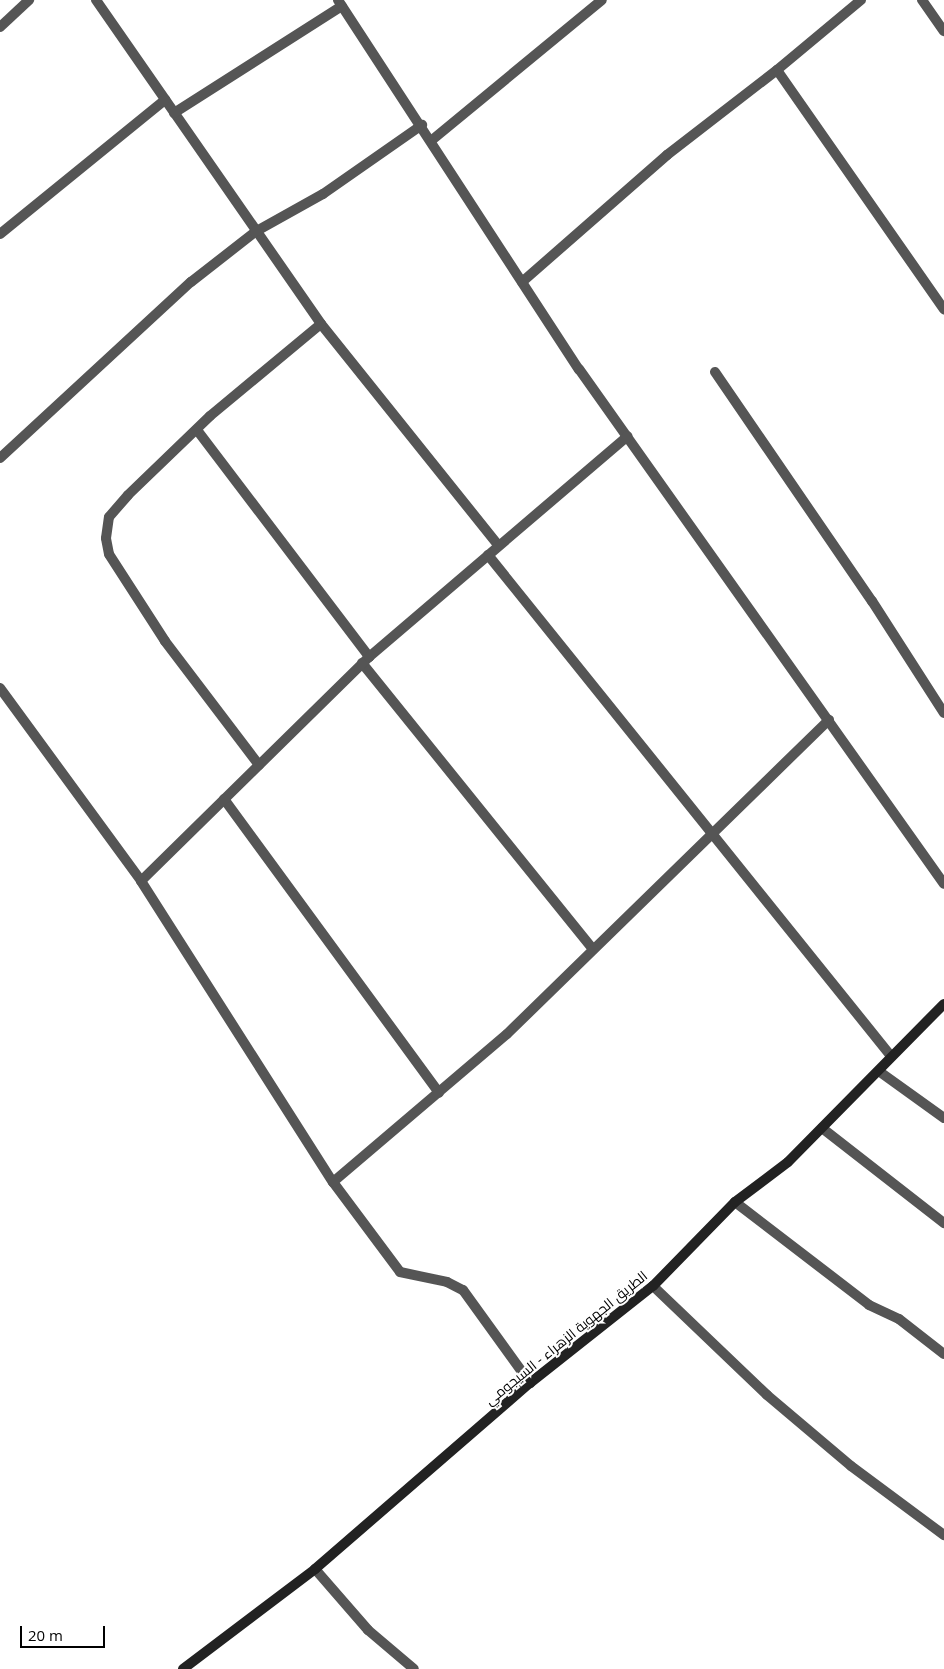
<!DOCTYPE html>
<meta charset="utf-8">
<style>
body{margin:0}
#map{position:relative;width:944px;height:1669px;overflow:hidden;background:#fff;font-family:"Open Sans",Cairo,sans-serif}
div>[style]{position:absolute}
.minor>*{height:10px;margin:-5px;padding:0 5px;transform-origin:5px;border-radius:5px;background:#555}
.secondary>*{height:10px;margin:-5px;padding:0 5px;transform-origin:5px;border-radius:5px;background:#222}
span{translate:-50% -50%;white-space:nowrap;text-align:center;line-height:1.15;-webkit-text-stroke:4px #fff;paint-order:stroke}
.street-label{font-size:14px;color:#000}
.scale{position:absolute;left:20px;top:1626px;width:85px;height:22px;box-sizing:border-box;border:2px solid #000;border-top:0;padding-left:6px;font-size:15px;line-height:18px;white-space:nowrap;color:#000;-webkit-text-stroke:4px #fff;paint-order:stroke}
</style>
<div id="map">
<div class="minor">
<div style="left:96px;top:0;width:394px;rotate:55.2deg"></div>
<div style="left:321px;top:324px;width:283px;rotate:51.3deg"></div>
<div style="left:338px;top:0;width:441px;rotate:56.9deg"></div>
<div style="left:579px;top:369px;width:631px;rotate:54.67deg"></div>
<div style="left:861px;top:0;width:109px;rotate:140.2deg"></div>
<div style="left:777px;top:70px;width:292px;rotate:55.1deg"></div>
<div style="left:922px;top:0;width:38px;rotate:55deg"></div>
<div style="left:0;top:27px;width:40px;rotate:-43deg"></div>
<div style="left:174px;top:113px;width:199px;rotate:-32.5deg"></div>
<div style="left:432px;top:140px;width:220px;rotate:-39.5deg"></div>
<div style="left:0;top:234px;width:213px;rotate:-39.1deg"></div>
<div style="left:522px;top:282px;width:193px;rotate:-41.2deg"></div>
<div style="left:667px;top:155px;width:139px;rotate:-37.7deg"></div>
<div style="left:715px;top:372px;width:278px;rotate:55.6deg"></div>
<div style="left:872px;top:601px;width:133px;rotate:57.3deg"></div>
<div style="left:197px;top:430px;width:285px;rotate:52.8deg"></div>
<div style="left:0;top:458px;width:260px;rotate:-42.7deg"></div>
<div style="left:191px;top:282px;width:81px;rotate:-38deg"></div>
<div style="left:255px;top:232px;width:78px;rotate:-29.2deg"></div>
<div style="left:323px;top:194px;width:121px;rotate:-34.9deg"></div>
<div style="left:488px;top:555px;width:643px;rotate:51.19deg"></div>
<div style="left:362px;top:663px;width:368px;rotate:51.1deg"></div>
<div style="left:0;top:688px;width:239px;rotate:53.8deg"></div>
<div style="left:141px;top:881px;width:357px;rotate:57.5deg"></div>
<div style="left:333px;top:1182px;width:112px;rotate:53.3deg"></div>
<div style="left:400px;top:1272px;width:48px;rotate:12deg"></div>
<div style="left:447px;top:1282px;width:18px;rotate:27deg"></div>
<div style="left:463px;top:1290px;width:115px;rotate:54.2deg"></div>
<div style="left:259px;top:765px;width:156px;rotate:-127.2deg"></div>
<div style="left:165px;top:641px;width:103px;rotate:-122.8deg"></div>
<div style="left:109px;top:554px;width:16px;rotate:-101deg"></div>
<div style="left:106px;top:538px;width:21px;rotate:-82deg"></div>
<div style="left:109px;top:517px;width:29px;rotate:-49deg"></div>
<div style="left:128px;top:495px;width:114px;rotate:-43.9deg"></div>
<div style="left:210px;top:416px;width:144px;rotate:-39.7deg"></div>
<div style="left:224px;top:799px;width:364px;rotate:53.8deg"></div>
<div style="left:141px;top:881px;width:320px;rotate:-44.5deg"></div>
<div style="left:369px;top:657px;width:340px;rotate:-40.5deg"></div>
<div style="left:880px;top:1072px;width:79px;rotate:35.7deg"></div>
<div style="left:822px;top:1128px;width:155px;rotate:37.9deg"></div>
<div style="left:333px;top:1182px;width:228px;rotate:-40.4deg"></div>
<div style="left:507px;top:1034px;width:450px;rotate:-44.3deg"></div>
<div style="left:735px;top:1202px;width:169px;rotate:37.5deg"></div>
<div style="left:869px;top:1305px;width:33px;rotate:25deg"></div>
<div style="left:899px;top:1319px;width:57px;rotate:37.9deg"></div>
<div style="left:653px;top:1286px;width:158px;rotate:43.7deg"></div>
<div style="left:767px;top:1395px;width:110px;rotate:40.2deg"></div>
<div style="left:851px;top:1466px;width:116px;rotate:36.6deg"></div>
<div style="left:315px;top:1569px;width:81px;rotate:49deg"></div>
<div style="left:368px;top:1630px;width:60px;rotate:40.3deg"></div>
</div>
<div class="secondary">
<div style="left:183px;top:1669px;width:166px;rotate:-37.1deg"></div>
<div style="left:315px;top:1569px;width:284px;rotate:-40.9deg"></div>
<div style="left:530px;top:1383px;width:157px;rotate:-38.3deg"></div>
<div style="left:653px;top:1286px;width:117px;rotate:-45.7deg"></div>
<div style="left:735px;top:1202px;width:66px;rotate:-37deg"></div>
<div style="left:788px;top:1162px;width:222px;rotate:-45.4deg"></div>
</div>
<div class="street-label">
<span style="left:566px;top:1338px;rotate:-39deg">الطريق الجهوية الزهراء - السيجومي</span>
</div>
<div class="scale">20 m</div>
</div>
